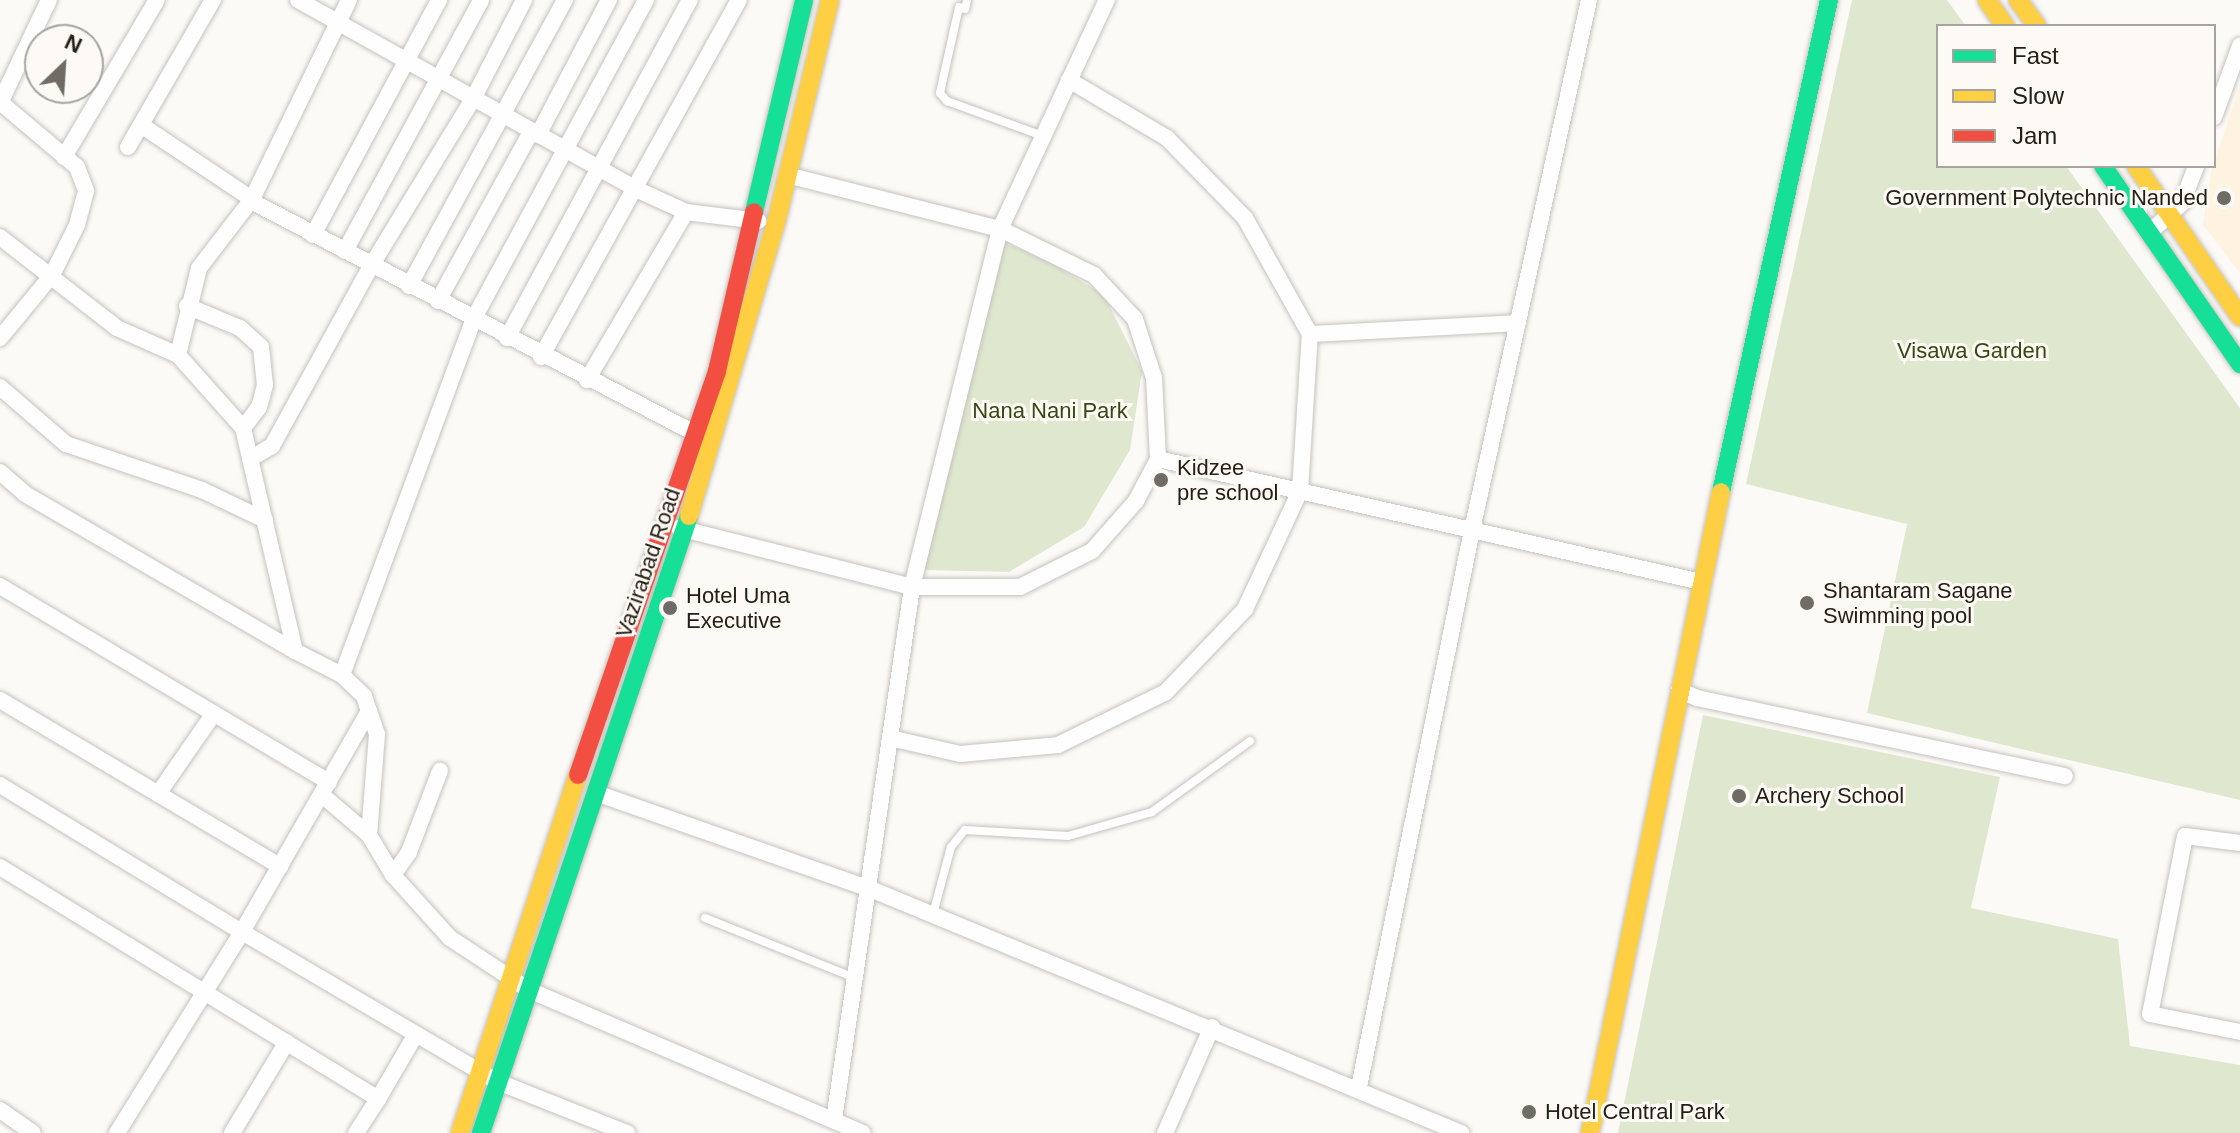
<!DOCTYPE html>
<style>
body{margin:0}
#map{position:relative;width:2240px;height:1133px;overflow:hidden;background:#fcfaf7;font-family:Arial,sans-serif}
div>[style]{position:absolute}
.built>*{inset:0;background:#fdf3e0}
.green>*{inset:0;background:#dfe8ce}
.roads{filter:drop-shadow(0 0 2px #c6c2bd) drop-shadow(0 0 2px #c6c2bd)}
.lane>*{height:8px;margin:-4px;padding:0 4px;transform-origin:4px;border-radius:4px;background:#fffefe}
.street>*{height:16px;margin:-8px;padding:0 8px;transform-origin:8px;border-radius:8px;background:#fffefe}
.fast>*{height:18px;margin:-9px;padding:0 9px;transform-origin:9px;border-radius:9px;background:#16e098}
.slow>*{height:18px;margin:-9px;padding:0 9px;transform-origin:9px;border-radius:9px;background:#ffcf43}
.jam>*{height:18px;margin:-9px;padding:0 9px;transform-origin:9px;border-radius:9px;background:#f24e42}
.dots>*{width:22px;height:22px;translate:-50% -50%;box-sizing:border-box;border:4px solid #fdfaf6;border-radius:50%}
span{translate:-50% -50%;white-space:nowrap;text-align:center;line-height:1.15;-webkit-text-stroke:6px #fdfaf6;paint-order:stroke}
.poi-label{font-size:22px;color:#252017}
.right{translate:-100% -50%;text-align:right}
.left{translate:0 -50%;text-align:left}
.park-label{font-size:22px;color:#374810}
.street-label{font-size:22px;color:#252017}
.legend{position:absolute;left:1936px;top:24px;width:280px;height:144px;box-sizing:border-box;background:#fdfaf6;border:2px solid #a7a39d;margin:0;padding:10px 14px;list-style:none;font-size:24px;color:#252017}
.legend li{display:flex;align-items:center;gap:16px;height:40px}
.legend b{width:40px;border:2px solid #a7a39d}
.north{position:absolute;left:24px;top:24px;width:80px;height:80px;box-sizing:border-box;background:#fdfaf6;border:2px solid #a7a39d;border-radius:50%;rotate:25deg;font-size:22px;font-weight:700;line-height:32px;text-align:center;color:#252017}
.north::after{content:'';display:block;margin:auto;width:28px;height:36px;background:#706c65;clip-path:polygon(50% 0,100% 100%,50% 72%,0 100%)}
</style>
<div id="map">
<div class="built">
<div style="clip-path:polygon(2240px 86px,2240px 273px,2203px 225px,2211px 171px)"></div>
</div>
<div class="green">
<div style="clip-path:polygon(1852px 0,1947px 0,1966px 26px,1938px 26px,1938px 166px,2066px 166px,2240px 408px,2240px 800px,1867px 713px,1907px 524px,1746px 484px)"></div>
<div style="clip-path:polygon(1003px 242px,1051px 263px,1104px 295px,1142px 371px,1130px 450px,1084px 527px,1009px 572px,924px 570px)"></div>
<div style="clip-path:polygon(1703px 715px,2000px 777px,1971px 908px,2118px 939px,2130px 1046px,2240px 1065px,2240px 1133px,1618px 1133px)"></div>
</div>
<div class="roads">
<div class="lane">
<div style="left:959px;top:7px;width:88px;rotate:102.5deg"></div>
<div style="left:940px;top:93px;width:11px;rotate:49deg"></div>
<div style="left:947px;top:101px;width:102px;rotate:20deg"></div>
<div style="left:965px;top:9px;width:9px;rotate:-77deg"></div>
<div style="left:933px;top:914px;width:69px;rotate:-75deg"></div>
<div style="left:951px;top:847px;width:22px;rotate:-51deg"></div>
<div style="left:965px;top:830px;width:103px;rotate:3.3deg"></div>
<div style="left:1068px;top:836px;width:87px;rotate:-15.9deg"></div>
<div style="left:1152px;top:812px;width:121px;rotate:-35.9deg"></div>
<div style="left:705px;top:918px;width:162px;rotate:21.8deg"></div>
</div>
<div class="street">
<div style="left:298px;top:0;width:389px;rotate:29.2deg"></div>
<div style="left:638px;top:190px;width:53px;rotate:24.6deg"></div>
<div style="left:686px;top:212px;width:73px;rotate:7.1deg"></div>
<div style="left:349px;top:0;width:221px;rotate:116deg"></div>
<div style="left:252px;top:199px;width:87px;rotate:127.5deg"></div>
<div style="left:199px;top:268px;width:89px;rotate:103.6deg"></div>
<div style="left:178px;top:355px;width:98px;rotate:48.3deg"></div>
<div style="left:243px;top:428px;width:229px;rotate:76.9deg"></div>
<div style="left:295px;top:651px;width:53px;rotate:27.1deg"></div>
<div style="left:342px;top:675px;width:30px;rotate:44deg"></div>
<div style="left:364px;top:696px;width:16px;rotate:72deg"></div>
<div style="left:369px;top:711px;width:255px;rotate:119.9deg"></div>
<div style="left:242px;top:932px;width:297px;rotate:30.4deg"></div>
<div style="left:498px;top:1082px;width:139px;rotate:21.6deg"></div>
<div style="left:0;top:102px;width:101px;rotate:40.2deg"></div>
<div style="left:77px;top:167px;width:26px;rotate:69deg"></div>
<div style="left:86px;top:191px;width:35px;rotate:105deg"></div>
<div style="left:77px;top:225px;width:56px;rotate:116.6deg"></div>
<div style="left:52px;top:275px;width:82px;rotate:129.5deg"></div>
<div style="left:0;top:103px;width:114px;rotate:-64.6deg"></div>
<div style="left:2214px;top:117px;width:76px;rotate:-69.9deg"></div>
<div style="left:141px;top:125px;width:133px;rotate:33.7deg"></div>
<div style="left:538px;top:135px;width:153px;rotate:-62.3deg"></div>
<div style="left:128px;top:147px;width:170px;rotate:-60deg"></div>
<div style="left:64px;top:157px;width:182px;rotate:-59.4deg"></div>
<div style="left:251px;top:201px;width:505px;rotate:27.63deg"></div>
<div style="left:2149px;top:233px;width:45px;rotate:-42.3deg"></div>
<div style="left:2182px;top:203px;width:40px;rotate:-69deg"></div>
<div style="left:313px;top:235px;width:267px;rotate:-61.8deg"></div>
<div style="left:0;top:237px;width:148px;rotate:37.9deg"></div>
<div style="left:117px;top:328px;width:67px;rotate:23.9deg"></div>
<div style="left:345px;top:251px;width:285px;rotate:-61.5deg"></div>
<div style="left:409px;top:286px;width:326px;rotate:-61.4deg"></div>
<div style="left:438px;top:301px;width:193px;rotate:-61.2deg"></div>
<div style="left:187px;top:306px;width:57px;rotate:22.5deg"></div>
<div style="left:240px;top:328px;width:28px;rotate:42deg"></div>
<div style="left:261px;top:347px;width:38px;rotate:84deg"></div>
<div style="left:265px;top:385px;width:23px;rotate:105deg"></div>
<div style="left:259px;top:407px;width:26px;rotate:127deg"></div>
<div style="left:1310px;top:334px;width:207px;rotate:-3deg"></div>
<div style="left:507px;top:338px;width:384px;rotate:-61.6deg"></div>
<div style="left:541px;top:357px;width:408px;rotate:-61deg"></div>
<div style="left:587px;top:380px;width:195px;rotate:-59.5deg"></div>
<div style="left:0;top:387px;width:87px;rotate:40.8deg"></div>
<div style="left:66px;top:444px;width:144px;rotate:18.7deg"></div>
<div style="left:202px;top:490px;width:70px;rotate:25.5deg"></div>
<div style="left:250px;top:459px;width:26px;rotate:-31deg"></div>
<div style="left:272px;top:446px;width:205px;rotate:-61.2deg"></div>
<div style="left:371px;top:266px;width:196px;rotate:-58.6deg"></div>
<div style="left:473px;top:99px;width:111px;rotate:-62.7deg"></div>
<div style="left:1158px;top:459px;width:557px;rotate:12.76deg"></div>
<div style="left:0;top:472px;width:33px;rotate:41deg"></div>
<div style="left:25px;top:494px;width:312px;rotate:30.2deg"></div>
<div style="left:679px;top:528px;width:240px;rotate:14.2deg"></div>
<div style="left:912px;top:587px;width:108px"></div>
<div style="left:1020px;top:587px;width:80px;rotate:-26.6deg"></div>
<div style="left:1092px;top:551px;width:67px;rotate:-48.7deg"></div>
<div style="left:1136px;top:501px;width:47px;rotate:-62.4deg"></div>
<div style="left:1158px;top:459px;width:81px;rotate:-92.8deg"></div>
<div style="left:1154px;top:378px;width:62px;rotate:-107.9deg"></div>
<div style="left:1135px;top:319px;width:60px;rotate:-133deg"></div>
<div style="left:1094px;top:275px;width:105px;rotate:-153.9deg"></div>
<div style="left:1000px;top:229px;width:220px;rotate:-165.8deg"></div>
<div style="left:0;top:586px;width:383px;rotate:30.8deg"></div>
<div style="left:342px;top:675px;width:378px;rotate:-69.7deg"></div>
<div style="left:473px;top:320px;width:364px;rotate:-61.6deg"></div>
<div style="left:1679px;top:690px;width:20px;rotate:24deg"></div>
<div style="left:1697px;top:698px;width:376px;rotate:12deg"></div>
<div style="left:0;top:700px;width:326px;rotate:30.7deg"></div>
<div style="left:369px;top:711px;width:24px;rotate:71deg"></div>
<div style="left:377px;top:734px;width:101px;rotate:94.5deg"></div>
<div style="left:369px;top:835px;width:47px;rotate:59deg"></div>
<div style="left:393px;top:875px;width:85px;rotate:47.9deg"></div>
<div style="left:450px;top:938px;width:95px;rotate:33.4deg"></div>
<div style="left:529px;top:990px;width:363px;rotate:23.2deg"></div>
<div style="left:890px;top:738px;width:72px;rotate:12.9deg"></div>
<div style="left:960px;top:754px;width:98px;rotate:-5.2deg"></div>
<div style="left:1058px;top:745px;width:120px;rotate:-26.1deg"></div>
<div style="left:1166px;top:692px;width:115px;rotate:-46.4deg"></div>
<div style="left:1245px;top:609px;width:130px;rotate:-65deg"></div>
<div style="left:1300px;top:491px;width:157px;rotate:-86.4deg"></div>
<div style="left:1310px;top:334px;width:133px;rotate:-119.3deg"></div>
<div style="left:1245px;top:218px;width:112px;rotate:-134.3deg"></div>
<div style="left:1167px;top:138px;width:114px;rotate:-149.4deg"></div>
<div style="left:0;top:785px;width:283px;rotate:31.3deg"></div>
<div style="left:242px;top:932px;width:237px;rotate:121.9deg"></div>
<div style="left:596px;top:793px;width:288px;rotate:19.3deg"></div>
<div style="left:868px;top:888px;width:642px;rotate:22.45deg"></div>
<div style="left:158px;top:794px;width:98px;rotate:-55.3deg"></div>
<div style="left:322px;top:795px;width:62px;rotate:40.4deg"></div>
<div style="left:2240px;top:843px;width:55px;rotate:-172.7deg"></div>
<div style="left:2185px;top:836px;width:181px;rotate:101.1deg"></div>
<div style="left:2150px;top:1014px;width:92px;rotate:11.3deg"></div>
<div style="left:0;top:867px;width:444px;rotate:31.5deg"></div>
<div style="left:378px;top:1099px;width:75px;rotate:-59.7deg"></div>
<div style="left:393px;top:875px;width:28px;rotate:-55deg"></div>
<div style="left:409px;top:852px;width:87px;rotate:-69.1deg"></div>
<div style="left:1359px;top:1087px;width:568px;rotate:-78.53deg"></div>
<div style="left:1472px;top:530px;width:543px;rotate:-77.55deg"></div>
<div style="left:0;top:1110px;width:40px;rotate:34.9deg"></div>
<div style="left:834px;top:1120px;width:539px;rotate:-81.67deg"></div>
<div style="left:912px;top:587px;width:369px;rotate:-76.2deg"></div>
<div style="left:1000px;top:229px;width:253px;rotate:-65deg"></div>
<div style="left:232px;top:1133px;width:106px;rotate:-58.9deg"></div>
<div style="left:356px;top:1133px;width:40px;rotate:-57.1deg"></div>
<div style="left:1165px;top:1133px;width:116px;rotate:-66.1deg"></div>
</div>
<div class="fast">
<div style="left:2103px;top:166px;width:241px;rotate:55.3deg"></div>
<div style="left:754px;top:212px;width:218px;rotate:-76.7deg"></div>
<div style="left:1721px;top:492px;width:504px;rotate:-77.62deg"></div>
<div style="left:481px;top:1133px;width:651px;rotate:-71.37deg"></div>
</div>
<div class="slow">
<div style="left:1987px;top:0;width:32px;rotate:55deg"></div>
<div style="left:2018px;top:0;width:32px;rotate:54deg"></div>
<div style="left:2136px;top:166px;width:183px;rotate:55.4deg"></div>
<div style="left:689px;top:516px;width:306px;rotate:-73.5deg"></div>
<div style="left:776px;top:223px;width:229px;rotate:-76.4deg"></div>
<div style="left:460px;top:1133px;width:377px;rotate:-71.8deg"></div>
<div style="left:1590px;top:1133px;width:654px;rotate:-78.45deg"></div>
</div>
<div class="jam">
<div style="left:578px;top:775px;width:427px;rotate:-71deg"></div>
<div style="left:717px;top:371px;width:163px;rotate:-76.9deg"></div>
</div>
</div>
<div class="dots">
<div style="left:2224px;top:198px;background:#706c65"></div>
<div style="left:1161px;top:480px;background:#706c65"></div>
<div style="left:1807px;top:603px;background:#706c65"></div>
<div style="left:670px;top:608px;background:#706c65"></div>
<div style="left:1739px;top:796px;background:#706c65"></div>
<div style="left:1529px;top:1112px;background:#706c65"></div>
</div>
<div class="poi-label">
<span class="right" style="left:2208px;top:198px">Government Polytechnic Nanded</span>
<span class="left" style="left:1177px;top:480px">Kidzee<br>pre school</span>
<span class="left" style="left:1823px;top:603px">Shantaram Sagane<br>Swimming pool</span>
<span class="left" style="left:686px;top:608px">Hotel Uma<br>Executive</span>
<span class="left" style="left:1755px;top:796px">Archery School</span>
<span class="left" style="left:1545px;top:1112px">Hotel Central Park</span>
</div>
<div class="park-label">
<span style="left:1972px;top:351px">Visawa Garden</span>
<span style="left:1050px;top:411px">Nana Nani Park</span>
</div>
<div class="street-label">
<span style="left:648px;top:563px;rotate:-71deg">Vazirabad Road</span>
</div>
<ul class="legend">
<li><b style="height:10px;background:#16e098"></b>Fast</li>
<li><b style="height:10px;background:#ffcf43"></b>Slow</li>
<li><b style="height:10px;background:#f24e42"></b>Jam</li>
</ul>
<div class="north">N</div>
</div>
